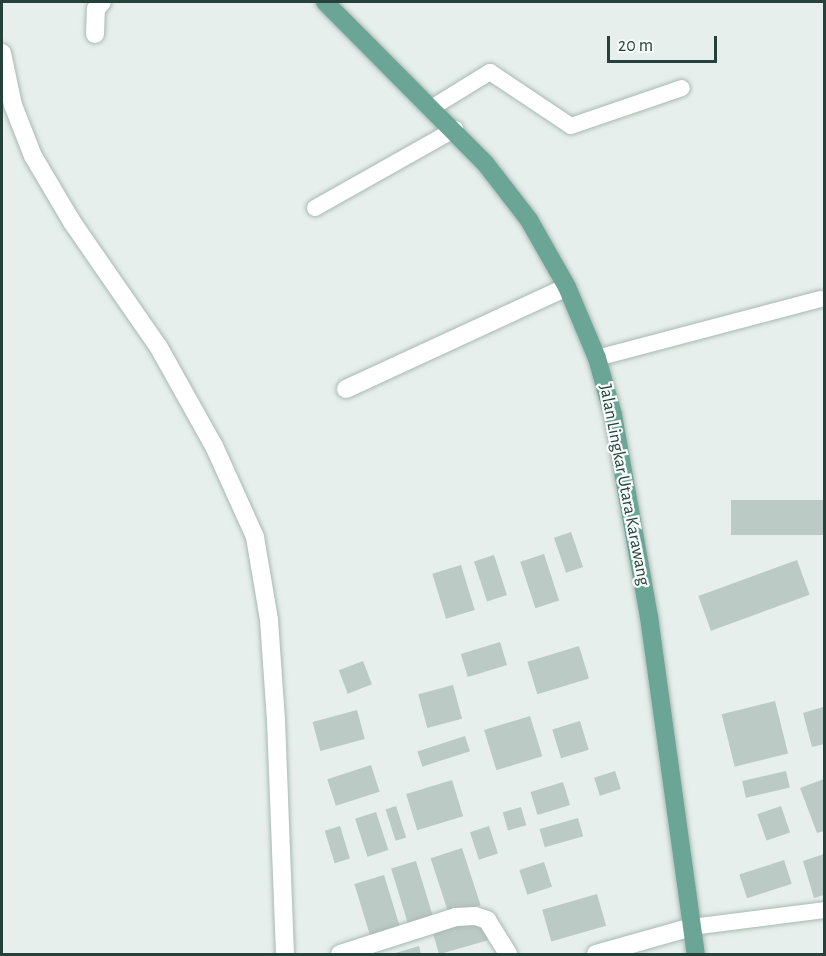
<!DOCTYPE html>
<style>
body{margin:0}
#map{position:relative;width:826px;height:956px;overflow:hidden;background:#e6efeb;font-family:"Alegreya Sans",sans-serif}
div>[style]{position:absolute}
.building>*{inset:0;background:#bbcac4;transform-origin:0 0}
.roads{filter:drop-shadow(0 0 2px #a8b8b2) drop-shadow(0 0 2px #a8b8b2)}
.service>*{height:16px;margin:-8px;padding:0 8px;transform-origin:8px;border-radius:8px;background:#fff}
.minor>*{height:18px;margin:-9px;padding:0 9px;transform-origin:9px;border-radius:9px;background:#fff}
.primary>*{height:18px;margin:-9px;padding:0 9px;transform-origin:9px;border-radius:9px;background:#6aa596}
span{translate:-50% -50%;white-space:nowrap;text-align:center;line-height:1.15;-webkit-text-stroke:4.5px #f7fbf9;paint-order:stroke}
.street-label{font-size:18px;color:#24423a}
.frame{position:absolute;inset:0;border:3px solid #24423a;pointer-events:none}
.scale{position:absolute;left:607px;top:36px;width:110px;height:27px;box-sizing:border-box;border:3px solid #24423a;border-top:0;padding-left:8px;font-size:18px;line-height:21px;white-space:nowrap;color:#24423a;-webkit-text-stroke:4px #f7fbf9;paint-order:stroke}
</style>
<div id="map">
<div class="building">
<div style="left:824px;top:500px;width:35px;height:93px;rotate:90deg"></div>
<div style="left:571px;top:532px;width:37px;height:18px;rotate:71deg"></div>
<div style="left:544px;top:554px;width:49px;height:25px;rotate:72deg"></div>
<div style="left:494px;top:555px;width:42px;height:21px;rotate:72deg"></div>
<div style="left:797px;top:560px;width:37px;height:105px;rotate:70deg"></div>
<div style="left:461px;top:565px;width:47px;height:30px;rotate:73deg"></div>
<div style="left:500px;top:642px;width:24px;height:41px;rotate:73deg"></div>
<div style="left:579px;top:646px;width:34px;height:54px;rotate:73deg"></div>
<div style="left:363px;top:661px;width:25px;height:26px;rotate:69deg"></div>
<div style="left:453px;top:685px;width:35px;height:36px;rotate:75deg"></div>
<div style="left:775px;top:701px;width:54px;height:55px;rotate:76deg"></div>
<div style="clip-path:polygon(823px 707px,824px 744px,812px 747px,803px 713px)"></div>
<div style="left:357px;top:710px;width:30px;height:46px;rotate:75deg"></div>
<div style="left:530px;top:716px;width:42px;height:48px;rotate:73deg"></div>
<div style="left:580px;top:721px;width:30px;height:29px;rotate:73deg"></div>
<div style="left:465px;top:736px;width:16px;height:50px;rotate:72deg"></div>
<div style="left:371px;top:765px;width:28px;height:46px;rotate:72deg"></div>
<div style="left:615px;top:771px;width:19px;height:22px;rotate:72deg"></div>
<div style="left:786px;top:771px;width:17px;height:45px;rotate:77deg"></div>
<div style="clip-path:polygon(824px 779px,824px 831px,817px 833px,800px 788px)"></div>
<div style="left:452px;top:780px;width:38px;height:48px;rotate:73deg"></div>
<div style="left:563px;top:782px;width:24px;height:34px;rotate:73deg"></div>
<div style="left:396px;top:806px;width:33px;height:11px;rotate:72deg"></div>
<div style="left:781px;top:806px;width:28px;height:25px;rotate:71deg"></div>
<div style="left:521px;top:807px;width:19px;height:19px;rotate:74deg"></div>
<div style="left:376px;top:812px;width:40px;height:22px;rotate:72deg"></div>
<div style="left:578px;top:818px;width:19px;height:40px;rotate:74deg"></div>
<div style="left:340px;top:826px;width:34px;height:16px;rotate:73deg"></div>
<div style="left:489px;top:826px;width:29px;height:20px;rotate:72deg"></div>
<div style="left:462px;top:848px;width:60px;height:33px;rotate:72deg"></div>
<div style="clip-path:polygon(824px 854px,824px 895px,814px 898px,803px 861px)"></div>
<div style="left:784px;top:860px;width:25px;height:47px;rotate:72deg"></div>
<div style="left:416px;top:861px;width:61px;height:26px;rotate:73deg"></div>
<div style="left:544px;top:862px;width:26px;height:26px;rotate:72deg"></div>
<div style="left:384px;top:875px;width:58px;height:31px;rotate:73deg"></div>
<div style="left:597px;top:894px;width:33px;height:57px;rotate:74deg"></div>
<div style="left:482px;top:919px;width:22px;height:51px;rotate:74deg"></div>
<div style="clip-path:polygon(419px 946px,421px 954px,392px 954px)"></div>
</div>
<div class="roads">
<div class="service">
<div style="left:433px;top:107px;width:67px;rotate:-31.6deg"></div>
<div style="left:490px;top:72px;width:97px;rotate:33.7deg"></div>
<div style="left:571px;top:126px;width:117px;rotate:-18.9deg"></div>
<div style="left:315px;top:208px;width:161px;rotate:-29.4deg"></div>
<div style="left:597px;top:358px;width:231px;rotate:-14.8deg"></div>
<div style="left:692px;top:927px;width:133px;rotate:-7.3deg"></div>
</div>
<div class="minor">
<div style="left:95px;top:34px;width:25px;rotate:-88deg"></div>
<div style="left:96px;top:9px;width:9px;rotate:-49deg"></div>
<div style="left:2px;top:53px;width:53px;rotate:78.1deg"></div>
<div style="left:13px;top:105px;width:55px;rotate:68.6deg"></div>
<div style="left:33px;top:156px;width:77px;rotate:59.4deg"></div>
<div style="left:72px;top:222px;width:151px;rotate:55.3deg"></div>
<div style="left:158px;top:346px;width:115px;rotate:60.8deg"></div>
<div style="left:214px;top:446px;width:100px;rotate:65.7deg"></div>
<div style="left:255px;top:537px;width:84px;rotate:80.4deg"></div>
<div style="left:269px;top:620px;width:100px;rotate:86deg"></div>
<div style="left:276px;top:720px;width:234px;rotate:87.8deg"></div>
<div style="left:346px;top:389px;width:243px;rotate:-24.8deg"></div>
<div style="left:340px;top:954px;width:122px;rotate:-17.7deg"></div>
<div style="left:456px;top:917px;width:19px;rotate:-3deg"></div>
<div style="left:475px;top:916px;width:13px;rotate:18deg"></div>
<div style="left:487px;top:920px;width:40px;rotate:58deg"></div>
<div style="left:596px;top:954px;width:100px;rotate:-15.7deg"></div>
</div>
<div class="primary">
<div style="left:325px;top:2px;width:227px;rotate:45.2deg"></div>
<div style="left:485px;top:163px;width:72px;rotate:52.3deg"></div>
<div style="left:529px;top:220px;width:77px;rotate:60.4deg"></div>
<div style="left:567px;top:287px;width:77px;rotate:67.1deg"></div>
<div style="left:597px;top:358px;width:59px;rotate:74.3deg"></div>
<div style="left:613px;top:415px;width:205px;rotate:79.9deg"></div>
<div style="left:649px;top:617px;width:340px;rotate:82.1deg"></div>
</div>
</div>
<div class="street-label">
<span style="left:624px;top:485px;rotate:79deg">Jalan Lingkar Utara Karawang</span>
</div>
<div class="frame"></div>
<div class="scale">20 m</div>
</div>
